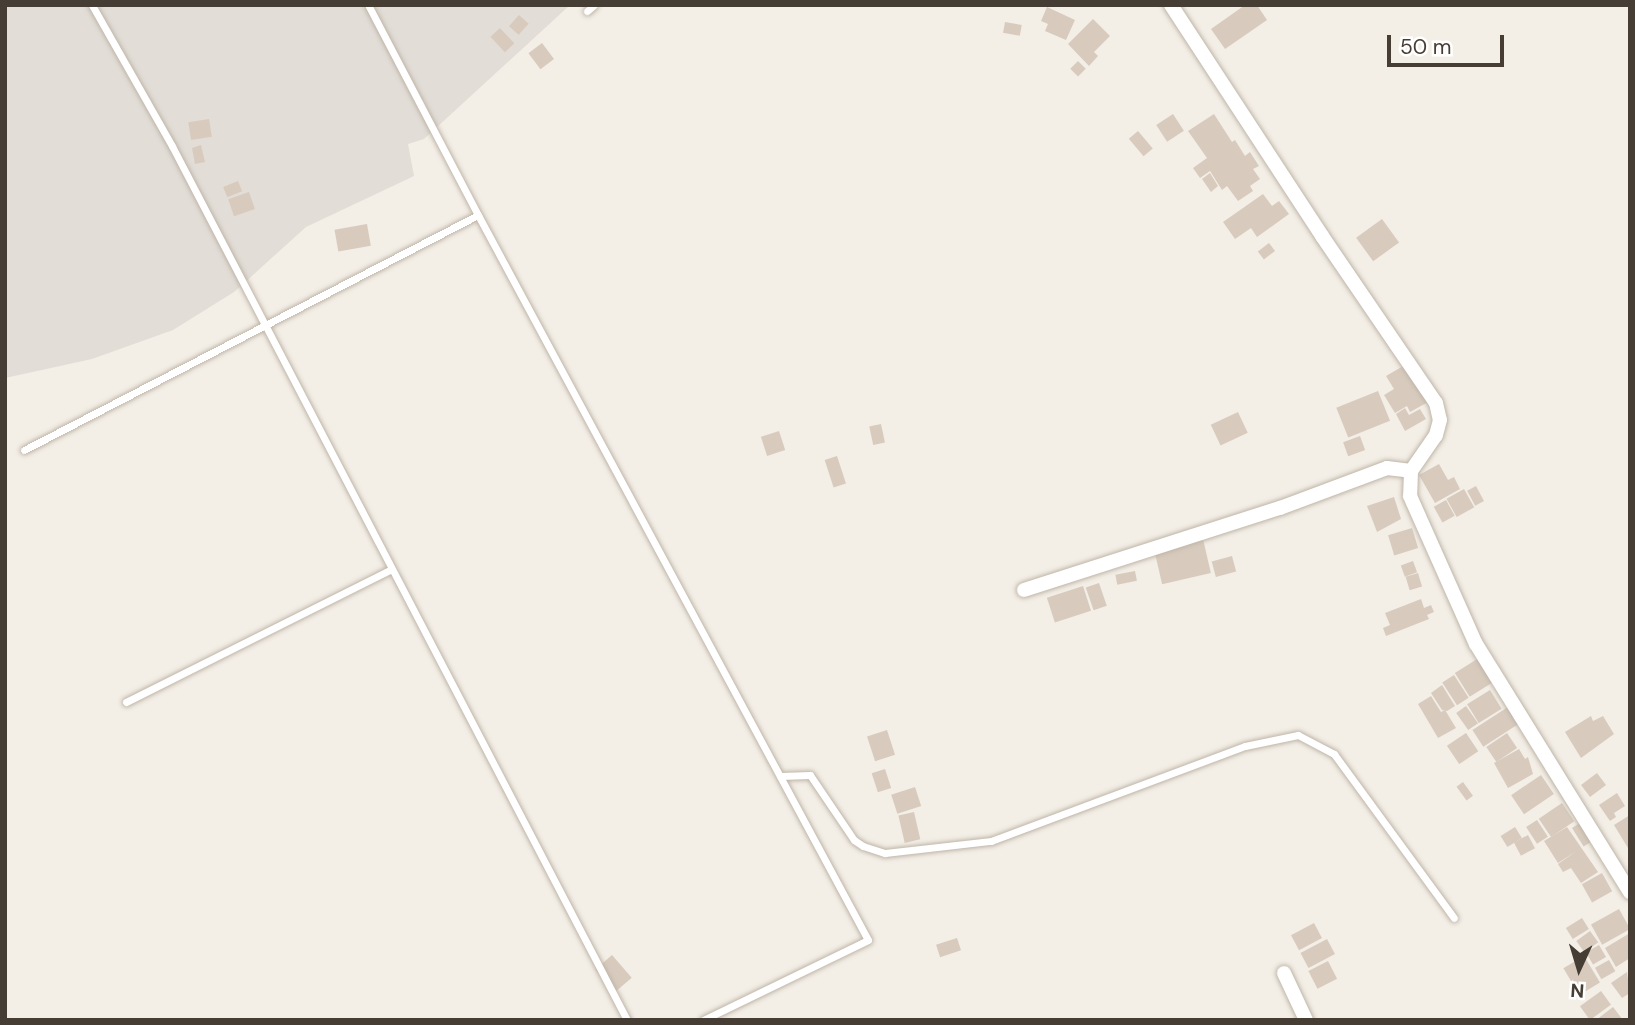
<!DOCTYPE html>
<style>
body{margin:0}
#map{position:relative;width:1635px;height:1025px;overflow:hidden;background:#f3eee6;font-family:"DM Sans",sans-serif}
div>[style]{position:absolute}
.industrial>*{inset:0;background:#e2ddd7}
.building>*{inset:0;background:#d8cbbe;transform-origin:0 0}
.roads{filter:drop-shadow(0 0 2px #bfb5a8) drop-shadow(0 0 2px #bfb5a8)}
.lane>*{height:7px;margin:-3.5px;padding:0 3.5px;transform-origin:3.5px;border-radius:3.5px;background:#fff}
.street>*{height:14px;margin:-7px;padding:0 7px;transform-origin:7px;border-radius:7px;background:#fff}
span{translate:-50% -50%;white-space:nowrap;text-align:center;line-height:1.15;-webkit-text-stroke:6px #fff;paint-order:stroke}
.frame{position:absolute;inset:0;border:7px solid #463e35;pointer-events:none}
.north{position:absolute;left:1544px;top:934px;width:70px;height:70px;-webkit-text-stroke:5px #fff;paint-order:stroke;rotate:184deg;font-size:19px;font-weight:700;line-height:28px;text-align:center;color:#463e35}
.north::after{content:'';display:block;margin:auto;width:24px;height:32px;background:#463e35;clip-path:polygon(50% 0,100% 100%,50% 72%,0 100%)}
.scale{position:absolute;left:1387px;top:35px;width:117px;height:32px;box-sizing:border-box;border:4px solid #463e35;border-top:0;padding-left:9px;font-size:21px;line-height:24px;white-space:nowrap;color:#463e35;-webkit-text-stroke:5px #fff;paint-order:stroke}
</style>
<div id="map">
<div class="industrial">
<div style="clip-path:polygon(5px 5px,570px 5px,424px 139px,408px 144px,414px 176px,306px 227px,234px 292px,173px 330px,92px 359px,5px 378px)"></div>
</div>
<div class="building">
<div style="clip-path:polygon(1245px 5px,1257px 5px,1267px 20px,1225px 49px,1211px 29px)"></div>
<div style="clip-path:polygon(1047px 7px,1075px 20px,1066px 40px,1045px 31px,1048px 24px,1041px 21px)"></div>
<div style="left:519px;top:15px;width:13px;height:15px;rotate:42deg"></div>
<div style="clip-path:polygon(1093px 19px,1110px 36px,1094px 52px,1098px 56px,1089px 66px,1068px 44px)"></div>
<div style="left:1005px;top:22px;width:17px;height:11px;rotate:10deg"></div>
<div style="left:500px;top:28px;width:21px;height:13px;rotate:47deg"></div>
<div style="left:542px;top:43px;width:20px;height:17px;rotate:53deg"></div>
<div style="left:1078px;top:61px;width:11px;height:11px;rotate:45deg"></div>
<div style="left:1173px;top:114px;width:20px;height:20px;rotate:57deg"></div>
<div style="clip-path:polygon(1214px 114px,1232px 142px,1235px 140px,1245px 156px,1250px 152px,1259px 166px,1253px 169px,1260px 179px,1250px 186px,1253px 191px,1238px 201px,1227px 186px,1222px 190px,1210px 171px,1200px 178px,1193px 168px,1207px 158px,1188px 131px)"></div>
<div style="left:209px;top:119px;width:18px;height:21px;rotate:81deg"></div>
<div style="left:1138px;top:131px;width:23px;height:12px;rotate:50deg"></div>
<div style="clip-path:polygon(201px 145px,205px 162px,195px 164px,192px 148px)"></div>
<div style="clip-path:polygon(1210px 173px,1218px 186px,1211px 192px,1202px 179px)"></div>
<div style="left:238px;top:181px;width:11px;height:16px;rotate:68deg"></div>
<div style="left:249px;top:192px;width:18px;height:22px;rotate:71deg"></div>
<div style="clip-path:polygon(1263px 194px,1272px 206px,1279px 201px,1289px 214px,1257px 237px,1251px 228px,1235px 239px,1223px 222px)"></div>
<div style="left:1382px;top:219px;width:29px;height:32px;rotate:54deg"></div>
<div style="left:367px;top:224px;width:22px;height:33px;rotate:80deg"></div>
<div style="left:1269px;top:243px;width:10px;height:14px;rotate:53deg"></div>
<div style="clip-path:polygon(1405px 365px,1430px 401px,1410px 412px,1407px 406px,1395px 413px,1384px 395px,1394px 389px,1386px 376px)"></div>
<div style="left:1378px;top:391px;width:32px;height:45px;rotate:68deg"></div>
<div style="clip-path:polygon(1405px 408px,1409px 415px,1420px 409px,1426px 419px,1405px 431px,1396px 414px)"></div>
<div style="left:1238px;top:412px;width:23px;height:30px;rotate:65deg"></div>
<div style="left:881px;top:424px;width:19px;height:12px;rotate:78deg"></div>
<div style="left:779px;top:431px;width:20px;height:19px;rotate:72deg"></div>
<div style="left:1360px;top:436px;width:15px;height:18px;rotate:70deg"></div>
<div style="left:837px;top:456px;width:29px;height:13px;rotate:72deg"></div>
<div style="clip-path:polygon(1439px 464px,1448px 480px,1454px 477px,1460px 489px,1435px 503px,1419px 475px)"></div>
<div style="left:1476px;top:486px;width:17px;height:10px;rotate:62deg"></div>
<div style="left:1464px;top:489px;width:21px;height:20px;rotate:61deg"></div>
<div style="clip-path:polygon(1394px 497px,1401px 519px,1377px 532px,1367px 506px)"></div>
<div style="left:1446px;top:500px;width:18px;height:14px;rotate:61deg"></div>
<div style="left:1412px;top:528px;width:21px;height:25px;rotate:73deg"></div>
<div style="left:1203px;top:539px;width:35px;height:50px;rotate:77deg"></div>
<div style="left:1232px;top:556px;width:16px;height:21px;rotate:75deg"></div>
<div style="left:1413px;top:561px;width:12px;height:13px;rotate:70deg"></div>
<div style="left:1135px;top:571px;width:10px;height:20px;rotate:79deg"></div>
<div style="left:1418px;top:573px;width:14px;height:13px;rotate:73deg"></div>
<div style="left:1099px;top:583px;width:24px;height:14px;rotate:71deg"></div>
<div style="left:1083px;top:586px;width:26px;height:38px;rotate:72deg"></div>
<div style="clip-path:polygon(1421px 599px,1424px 608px,1431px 605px,1434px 612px,1427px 615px,1429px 619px,1386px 636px,1383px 628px,1390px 625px,1385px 613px)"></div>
<div style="left:1482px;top:656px;width:28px;height:32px;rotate:58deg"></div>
<div style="left:1454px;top:675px;width:27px;height:14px;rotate:57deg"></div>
<div style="clip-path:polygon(1442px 685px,1455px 706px,1447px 711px,1442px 710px,1431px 693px)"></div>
<div style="left:1490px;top:690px;width:22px;height:27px;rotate:58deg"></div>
<div style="clip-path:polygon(1431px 696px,1441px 712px,1445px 710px,1456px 728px,1438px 738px,1418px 704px)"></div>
<div style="left:1511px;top:705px;width:20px;height:46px;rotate:57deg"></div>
<div style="left:1466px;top:706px;width:21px;height:12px;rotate:55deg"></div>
<div style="clip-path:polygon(1591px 716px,1593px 721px,1603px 716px,1614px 734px,1581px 758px,1565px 732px)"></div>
<div style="left:887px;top:730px;width:26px;height:21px;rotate:72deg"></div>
<div style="left:1466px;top:733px;width:22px;height:23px;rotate:56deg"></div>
<div style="left:1507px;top:733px;width:18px;height:25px;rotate:56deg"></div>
<div style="clip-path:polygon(1519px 749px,1525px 759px,1528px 757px,1533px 774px,1508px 788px,1494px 763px)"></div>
<div style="left:885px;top:769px;width:20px;height:14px;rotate:72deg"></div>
<div style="left:1597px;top:773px;width:15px;height:20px;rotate:53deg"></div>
<div style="left:1541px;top:775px;width:23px;height:36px;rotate:56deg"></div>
<div style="left:1463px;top:782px;width:17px;height:8px;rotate:54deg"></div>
<div style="left:915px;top:787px;width:20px;height:25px;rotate:72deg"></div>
<div style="clip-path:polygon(1617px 793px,1625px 806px,1614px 813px,1616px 817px,1610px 821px,1599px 805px)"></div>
<div style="left:1562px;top:803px;width:22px;height:28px;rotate:56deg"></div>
<div style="left:914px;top:812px;width:28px;height:16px;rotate:77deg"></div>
<div style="clip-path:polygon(1630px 815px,1630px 847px,1628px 848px,1614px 825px)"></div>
<div style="left:1537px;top:820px;width:20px;height:13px;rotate:57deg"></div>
<div style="left:1583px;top:821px;width:22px;height:13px;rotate:58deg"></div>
<div style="left:1515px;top:827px;width:13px;height:17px;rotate:58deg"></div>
<div style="clip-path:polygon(1567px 827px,1598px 872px,1581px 883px,1571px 868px,1563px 872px,1558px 864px,1575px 852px,1558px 863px,1544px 841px)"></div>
<div style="left:1528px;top:835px;width:15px;height:16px;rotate:62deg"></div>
<div style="left:1602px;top:873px;width:21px;height:23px;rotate:61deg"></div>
<div style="left:1619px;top:909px;width:23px;height:32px;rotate:61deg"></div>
<div style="left:1582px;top:918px;width:13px;height:19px;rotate:58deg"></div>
<div style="left:1314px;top:923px;width:17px;height:26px;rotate:62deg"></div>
<div style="left:1590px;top:931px;width:14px;height:17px;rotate:54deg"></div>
<div style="clip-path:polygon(1630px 933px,1630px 958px,1616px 967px,1605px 948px)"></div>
<div style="left:957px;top:938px;width:13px;height:22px;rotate:72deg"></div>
<div style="left:1327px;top:939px;width:17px;height:30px;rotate:62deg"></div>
<div style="left:1599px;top:945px;width:14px;height:15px;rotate:60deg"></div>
<div style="left:612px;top:955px;width:30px;height:22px;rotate:49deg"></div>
<div style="left:1584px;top:956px;width:31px;height:24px;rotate:59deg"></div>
<div style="left:1609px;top:960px;width:13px;height:16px;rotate:61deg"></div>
<div style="left:1328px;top:961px;width:20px;height:22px;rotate:63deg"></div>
<div style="clip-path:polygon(1627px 972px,1630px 993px,1622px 998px,1611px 983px)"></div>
<div style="left:1601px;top:991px;width:17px;height:26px;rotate:54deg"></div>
<div style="clip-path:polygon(1613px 1007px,1623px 1020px,1596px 1020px)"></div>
</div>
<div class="roads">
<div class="lane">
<div style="left:92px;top:5px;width:162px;rotate:60.4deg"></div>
<div style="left:172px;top:146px;width:985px;rotate:62.5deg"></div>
<div style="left:587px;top:11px;width:9px;rotate:-41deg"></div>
<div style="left:478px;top:215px;width:823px;rotate:61.72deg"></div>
<div style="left:868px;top:940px;width:183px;rotate:154.1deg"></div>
<div style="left:24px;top:450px;width:511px;rotate:-27.37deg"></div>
<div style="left:478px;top:215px;width:237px;rotate:-117.6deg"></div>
<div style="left:126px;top:702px;width:297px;rotate:-26.6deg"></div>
<div style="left:780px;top:776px;width:30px;rotate:-2deg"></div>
<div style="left:810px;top:775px;width:78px;rotate:55.9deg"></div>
<div style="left:854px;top:840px;width:11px;rotate:34deg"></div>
<div style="left:863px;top:846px;width:23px;rotate:18deg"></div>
<div style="left:885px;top:853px;width:107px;rotate:-6.5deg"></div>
<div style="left:991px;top:841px;width:271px;rotate:-20.5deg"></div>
<div style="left:1245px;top:746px;width:54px;rotate:-11.7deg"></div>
<div style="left:1298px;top:735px;width:41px;rotate:27.8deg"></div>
<div style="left:1334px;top:754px;width:203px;rotate:53.8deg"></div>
</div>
<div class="street">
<div style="left:1171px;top:5px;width:276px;rotate:56.8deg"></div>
<div style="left:1322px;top:236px;width:202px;rotate:55.7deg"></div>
<div style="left:1436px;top:403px;width:17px;rotate:77deg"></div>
<div style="left:1440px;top:420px;width:16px;rotate:105deg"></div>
<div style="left:1436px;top:435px;width:44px;rotate:124.8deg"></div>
<div style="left:1411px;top:471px;width:25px;rotate:92deg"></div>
<div style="left:1410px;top:496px;width:162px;rotate:66deg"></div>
<div style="left:1476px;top:644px;width:292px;rotate:58.2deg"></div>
<div style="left:1024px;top:590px;width:269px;rotate:-17.8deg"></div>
<div style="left:1280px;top:508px;width:114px;rotate:-20.5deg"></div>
<div style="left:1387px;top:468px;width:24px;rotate:7deg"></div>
<div style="left:1284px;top:973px;width:52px;rotate:64.9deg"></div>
</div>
</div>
<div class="frame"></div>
<div class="north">N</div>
<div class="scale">50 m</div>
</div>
